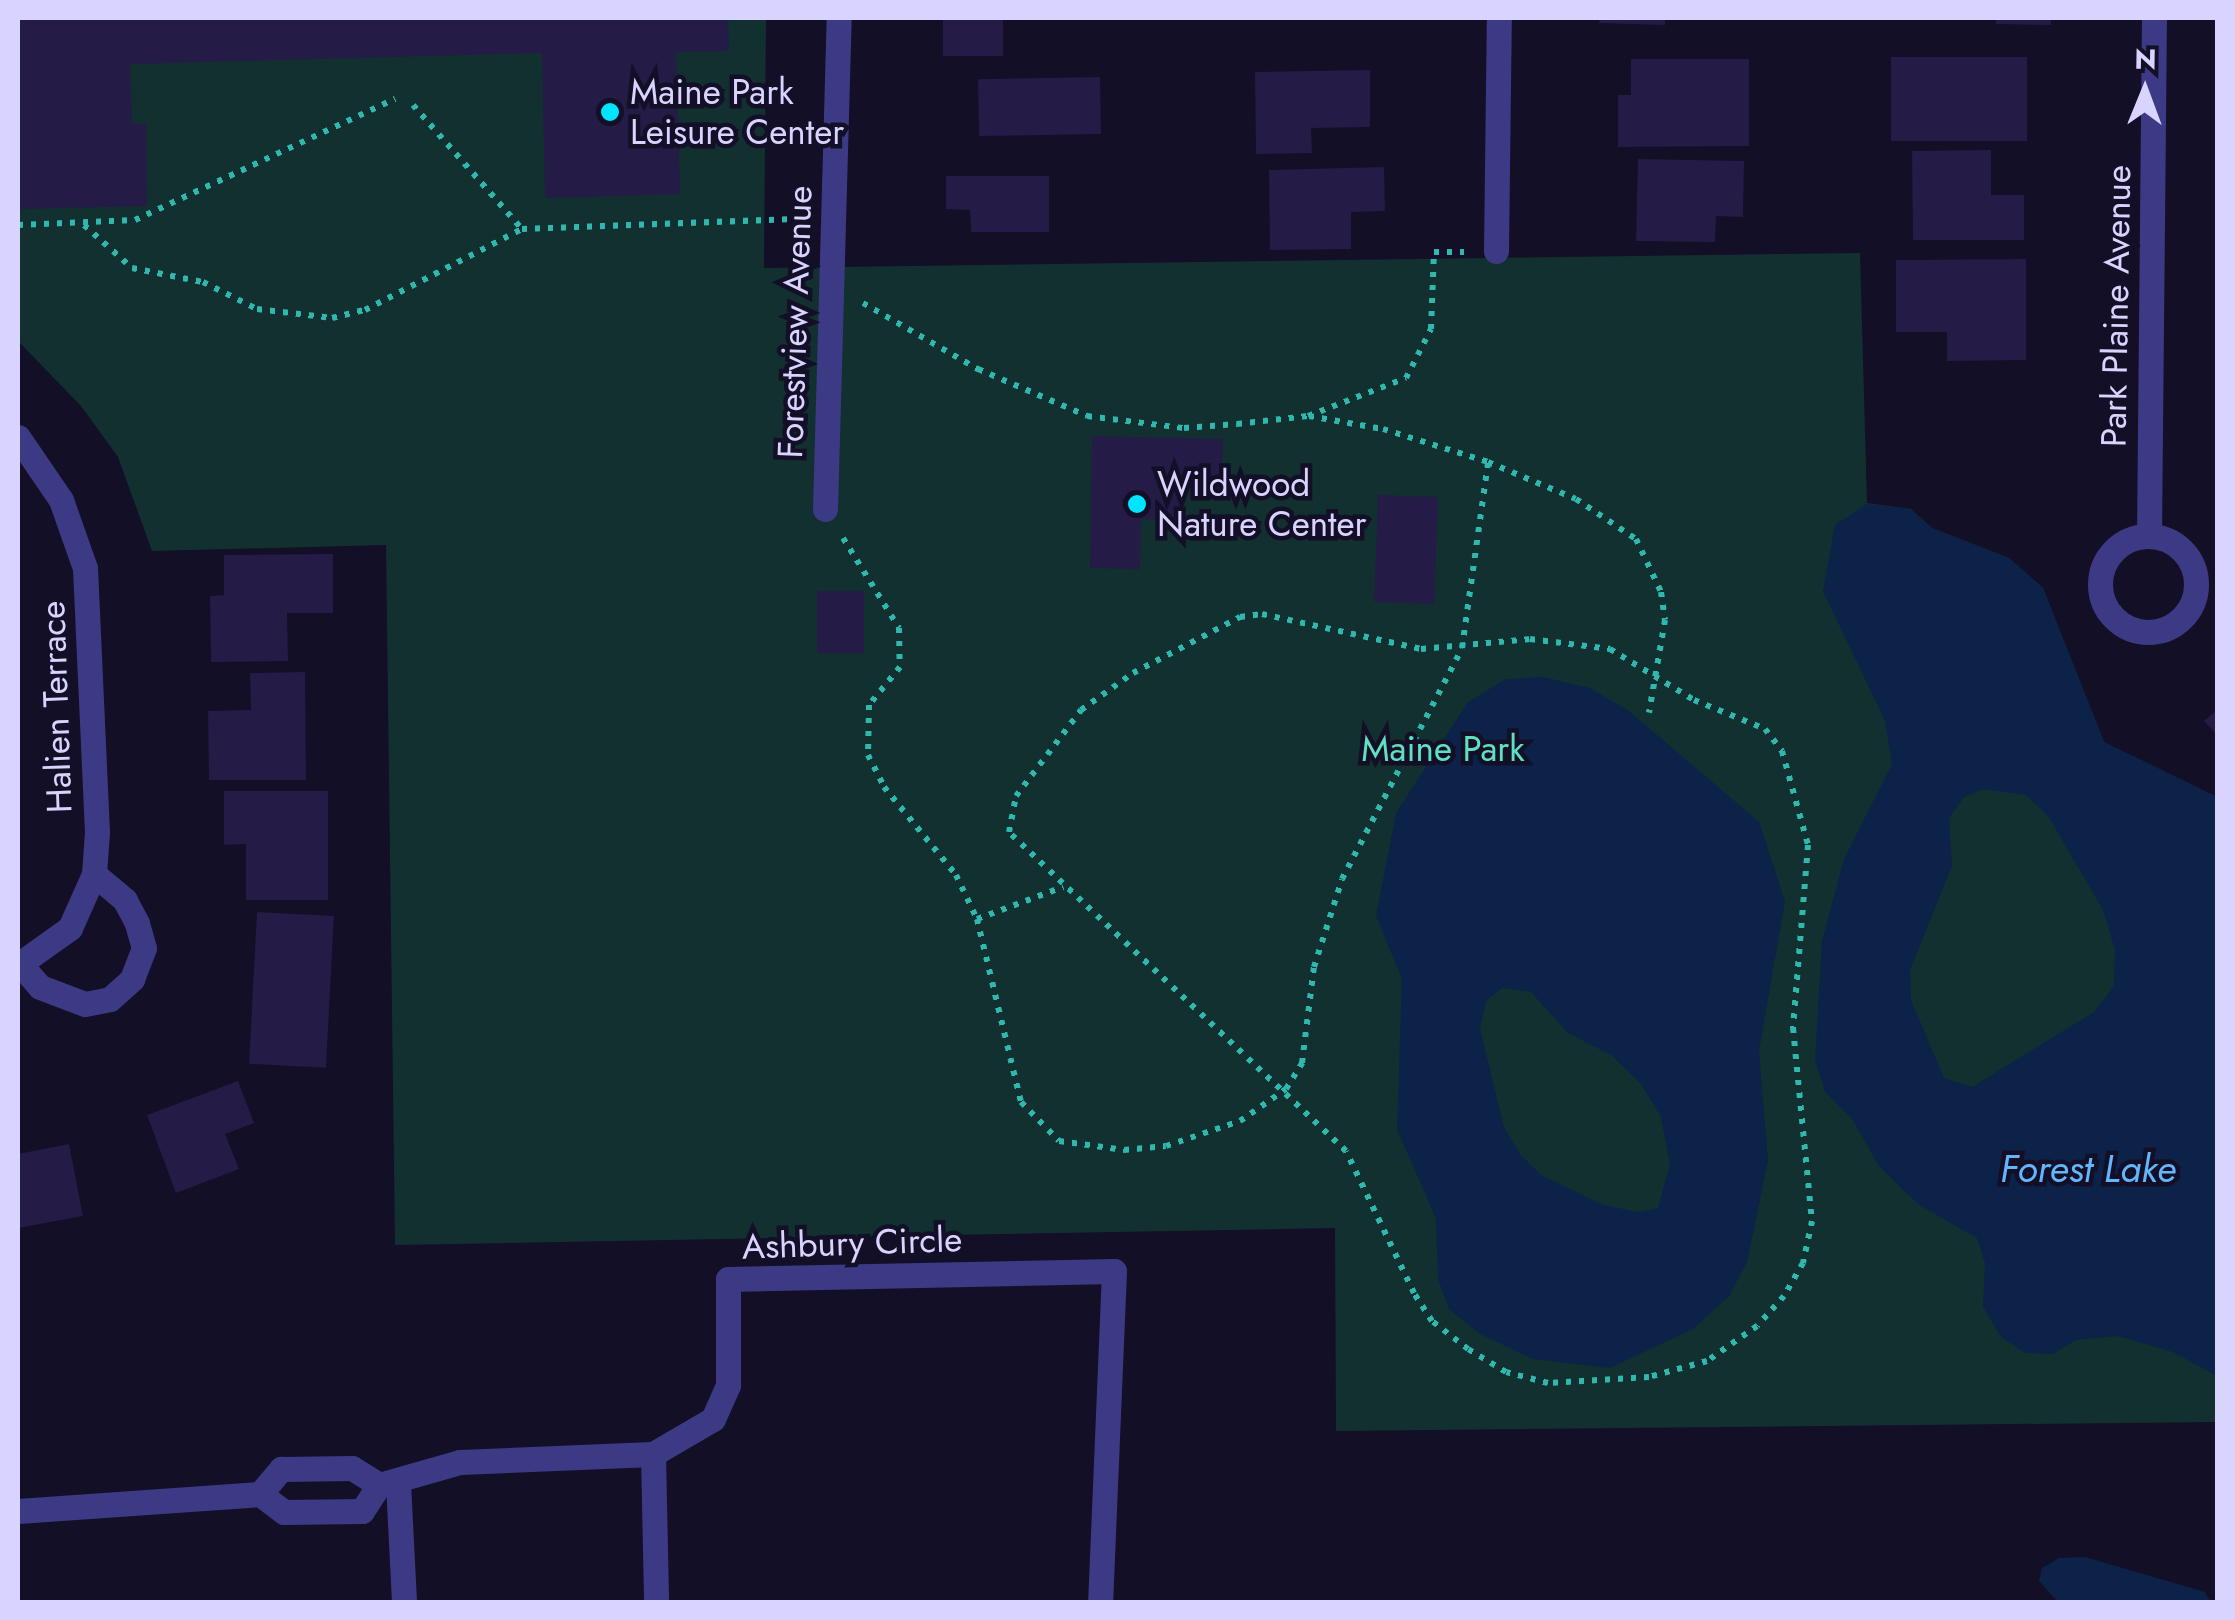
<!DOCTYPE html>
<style>
body{margin:0}
#map{position:relative;width:2235px;height:1620px;overflow:hidden;background:#130f26;font-family:Jost,sans-serif}
div>[style]{position:absolute}
.green>*{inset:0;background:#12302f}
.water>*{inset:0;background:#0c2248}
.building>*{inset:0;background:#241b47;transform-origin:0 0}
.path>*{height:6px;margin-top:-3px;transform-origin:0;background:repeating-linear-gradient(90deg,#2fb8b0 0 5px,transparent 0 13px)}
.minor>*{height:25px;margin:-12.5px;padding:0 12.5px;transform-origin:12.5px;border-radius:12.5px;background:#3d3a85}
.minor>.ring{margin:-12.5px;padding:0;box-sizing:content-box;background:none;border:25px solid #3d3a85;border-radius:50%}
.dots>*{width:28px;height:28px;translate:-50% -50%;box-sizing:border-box;border:5px solid #130f26;border-radius:50%}
span{translate:-50% -50%;white-space:nowrap;text-align:center;line-height:1.15;-webkit-text-stroke:9px #130f26;paint-order:stroke}
.poi-label{font-size:35px;color:#d9d4ff}
.left{translate:0 -50%;text-align:left}
.street-label{font-size:35px;color:#d9d4ff}
.park-label{font-size:35px;color:#5fe0c0}
.water-label{font-size:38px;color:#62b6ff;font-style:italic}
.frame{position:absolute;inset:0;border:20px solid #d9d4ff;pointer-events:none}
.north{position:absolute;left:2095px;top:40px;width:100px;height:100px;-webkit-text-stroke:8px #130f26;paint-order:stroke;rotate:1deg;font-size:28px;font-weight:700;line-height:40px;text-align:center;color:#d9d4ff}
.north::after{content:'';display:block;margin:auto;width:35px;height:45px;background:#d9d4ff;clip-path:polygon(50% 0,100% 100%,50% 72%,0 100%)}
</style>
<div id="map">
<div class="green">
<div style="clip-path:polygon(18px 18px,766px 18px,764px 268px,1860px 253px,1867px 503px,1911px 509px,1932px 528px,2009px 558px,2043px 588px,2104px 742px,2217px 797px,2217px 1422px,1336px 1431px,1335px 1228px,395px 1245px,386px 545px,152px 551px,118px 457px,81px 406px,18px 341px)"></div>
</div>
<div class="water">
<div style="clip-path:polygon(evenodd,1867px 504px,1911px 509px,1932px 528px,2009px 558px,2043px 588px,2104px 742px,2217px 797px,2217px 1376px,2173px 1352px,2118px 1336px,2076px 1340px,2053px 1354px,2025px 1353px,2001px 1337px,1983px 1307px,1985px 1263px,1977px 1238px,1919px 1205px,1879px 1166px,1852px 1119px,1825px 1092px,1815px 1060px,1822px 941px,1844px 859px,1892px 764px,1885px 721px,1823px 591px,1835px 525px,1867px 504px,1983px 789px,2026px 795px,2048px 816px,2103px 910px,2115px 950px,2114px 986px,2094px 1012px,1972px 1087px,1944px 1078px,1911px 1000px,1910px 970px,1952px 866px,1949px 818px,1964px 797px,1983px 789px)"></div>
<div style="clip-path:polygon(evenodd,1543px 677px,1590px 688px,1629px 711px,1759px 822px,1785px 901px,1759px 1051px,1768px 1161px,1747px 1262px,1729px 1296px,1693px 1329px,1610px 1368px,1533px 1359px,1480px 1334px,1449px 1309px,1438px 1279px,1436px 1219px,1397px 1129px,1402px 979px,1376px 916px,1396px 813px,1468px 702px,1506px 679px,1543px 677px,1502px 988px,1531px 992px,1568px 1033px,1611px 1055px,1641px 1084px,1661px 1117px,1670px 1165px,1658px 1208px,1638px 1212px,1603px 1205px,1541px 1175px,1520px 1154px,1504px 1127px,1480px 1029px,1486px 1001px,1502px 988px)"></div>
<div style="clip-path:polygon(2085px 1557px,2205px 1592px,2211px 1602px,2058px 1602px,2039px 1581px,2042px 1568px,2059px 1558px)"></div>
</div>
<div class="building">
<div style="clip-path:polygon(18px 18px,728px 18px,729px 51px,676px 52px,680px 194px,545px 198px,542px 53px,130px 64px,132px 124px,146px 124px,147px 206px,18px 209px)"></div>
<div style="left:943px;top:18px;width:60px;height:38px"></div>
<div style="clip-path:polygon(1600px 18px,1665px 18px,1665px 25px,1599px 23px)"></div>
<div style="clip-path:polygon(1996px 18px,2051px 18px,2051px 25px,1996px 24px)"></div>
<div style="left:2027px;top:57px;width:84px;height:136px;rotate:90deg"></div>
<div style="clip-path:polygon(1631px 59px,1749px 59px,1749px 146px,1618px 147px,1618px 95px,1631px 95px)"></div>
<div style="clip-path:polygon(1370px 70px,1370px 127px,1311px 128px,1312px 153px,1256px 154px,1255px 72px)"></div>
<div style="left:1100px;top:77px;width:57px;height:122px;rotate:89deg"></div>
<div style="clip-path:polygon(1991px 150px,1991px 195px,2024px 195px,2024px 240px,1913px 240px,1912px 151px)"></div>
<div style="clip-path:polygon(1638px 159px,1744px 161px,1743px 217px,1716px 216px,1715px 242px,1636px 241px)"></div>
<div style="clip-path:polygon(1384px 167px,1385px 211px,1351px 212px,1351px 249px,1270px 250px,1269px 170px)"></div>
<div style="clip-path:polygon(946px 176px,1049px 176px,1049px 232px,971px 232px,970px 210px,946px 209px)"></div>
<div style="clip-path:polygon(2026px 259px,2026px 360px,1947px 361px,1947px 332px,1896px 332px,1896px 260px)"></div>
<div style="clip-path:polygon(1092px 436px,1223px 439px,1222px 488px,1183px 487px,1182px 520px,1141px 519px,1140px 569px,1090px 568px)"></div>
<div style="left:1378px;top:495px;width:60px;height:107px;rotate:2deg"></div>
<div style="clip-path:polygon(333px 554px,333px 613px,287px 613px,288px 661px,211px 662px,210px 596px,224px 595px,224px 555px)"></div>
<div style="left:864px;top:591px;width:62px;height:47px;rotate:90deg"></div>
<div style="clip-path:polygon(305px 672px,306px 780px,209px 780px,208px 711px,251px 710px,250px 673px)"></div>
<div style="clip-path:polygon(2218px 709px,2218px 736px,2204px 721px)"></div>
<div style="clip-path:polygon(224px 791px,328px 791px,328px 900px,246px 900px,246px 844px,224px 845px)"></div>
<div style="left:257px;top:912px;width:77px;height:152px;rotate:3deg"></div>
<div style="clip-path:polygon(238px 1081px,254px 1123px,225px 1134px,239px 1169px,176px 1193px,147px 1115px)"></div>
<div style="clip-path:polygon(69px 1144px,83px 1216px,18px 1228px,18px 1154px)"></div>
</div>
<div class="path">
<div style="left:413px;top:105px;width:165px;rotate:48.7deg"></div>
<div style="left:522px;top:229px;width:278px;rotate:-2.1deg"></div>
<div style="left:18px;top:225px;width:117px;rotate:-2.4deg"></div>
<div style="left:135px;top:220px;width:287px;rotate:-25deg"></div>
<div style="left:84px;top:225px;width:64px;rotate:41.9deg"></div>
<div style="left:132px;top:268px;width:72px;rotate:11.2deg"></div>
<div style="left:203px;top:282px;width:60px;rotate:26.6deg"></div>
<div style="left:257px;top:309px;width:76px;rotate:6.8deg"></div>
<div style="left:332px;top:318px;width:34px;rotate:-14deg"></div>
<div style="left:365px;top:310px;width:177px;rotate:-27.3deg"></div>
<div style="left:863px;top:303px;width:133px;rotate:29.9deg"></div>
<div style="left:978px;top:369px;width:119px;rotate:23.3deg"></div>
<div style="left:1087px;top:416px;width:98px;rotate:7.1deg"></div>
<div style="left:1184px;top:428px;width:53px;rotate:-4.3deg"></div>
<div style="left:1237px;top:424px;width:71px;rotate:-6.4deg"></div>
<div style="left:1308px;top:416px;width:105px;rotate:-21.2deg"></div>
<div style="left:1406px;top:378px;width:55px;rotate:-63deg"></div>
<div style="left:1431px;top:329px;width:77px;rotate:-87.8deg"></div>
<div style="left:1434px;top:252px;width:30px"></div>
<div style="left:1309px;top:416px;width:75px;rotate:10deg"></div>
<div style="left:1383px;top:429px;width:110px;rotate:17.4deg"></div>
<div style="left:1488px;top:462px;width:95px;rotate:22.8deg"></div>
<div style="left:1576px;top:499px;width:72px;rotate:33.7deg"></div>
<div style="left:1636px;top:539px;width:59px;rotate:64.7deg"></div>
<div style="left:1661px;top:592px;width:28px;rotate:82deg"></div>
<div style="left:1665px;top:620px;width:94px;rotate:99.8deg"></div>
<div style="left:843px;top:538px;width:106px;rotate:58.1deg"></div>
<div style="left:899px;top:628px;width:39px;rotate:89deg"></div>
<div style="left:900px;top:667px;width:49px;rotate:129.2deg"></div>
<div style="left:869px;top:705px;width:50px;rotate:91.1deg"></div>
<div style="left:868px;top:755px;width:36px;rotate:63deg"></div>
<div style="left:884px;top:787px;width:114px;rotate:50.7deg"></div>
<div style="left:956px;top:875px;width:49px;rotate:64.5deg"></div>
<div style="left:977px;top:919px;width:188px;rotate:76.5deg"></div>
<div style="left:1021px;top:1102px;width:54px;rotate:45.7deg"></div>
<div style="left:1059px;top:1141px;width:66px;rotate:7.9deg"></div>
<div style="left:1124px;top:1150px;width:42px;rotate:-5.4deg"></div>
<div style="left:1166px;top:1146px;width:78px;rotate:-18.7deg"></div>
<div style="left:1240px;top:1121px;width:56px;rotate:-34.8deg"></div>
<div style="left:1286px;top:1089px;width:31px;rotate:-58deg"></div>
<div style="left:1302px;top:1063px;width:97px;rotate:-82.9deg"></div>
<div style="left:1314px;top:967px;width:92px;rotate:-72.3deg"></div>
<div style="left:1342px;top:879px;width:260px;rotate:-62.5deg"></div>
<div style="left:1462px;top:648px;width:188px;rotate:-82deg"></div>
<div style="left:1262px;top:614px;width:163px;rotate:12.4deg"></div>
<div style="left:1421px;top:649px;width:109px;rotate:-5.2deg"></div>
<div style="left:1530px;top:639px;width:81px;rotate:7.1deg"></div>
<div style="left:1610px;top:649px;width:98px;rotate:31.3deg"></div>
<div style="left:1694px;top:700px;width:77px;rotate:22.2deg"></div>
<div style="left:1765px;top:729px;width:28px;rotate:52deg"></div>
<div style="left:1782px;top:751px;width:98px;rotate:74.5deg"></div>
<div style="left:1808px;top:845px;width:184px;rotate:94.7deg"></div>
<div style="left:1793px;top:1028px;width:194px;rotate:84.4deg"></div>
<div style="left:1812px;top:1221px;width:43px;rotate:102.1deg"></div>
<div style="left:1803px;top:1263px;width:38px;rotate:120deg"></div>
<div style="left:1784px;top:1296px;width:40px;rotate:132deg"></div>
<div style="left:1757px;top:1326px;width:61px;rotate:145deg"></div>
<div style="left:1707px;top:1361px;width:60px;rotate:164.6deg"></div>
<div style="left:1649px;top:1377px;width:101px;rotate:176.6deg"></div>
<div style="left:1548px;top:1383px;width:43px;rotate:-165.3deg"></div>
<div style="left:1506px;top:1372px;width:44px;rotate:-148.8deg"></div>
<div style="left:1468px;top:1349px;width:46px;rotate:-142.1deg"></div>
<div style="left:1432px;top:1321px;width:33px;rotate:-123deg"></div>
<div style="left:1414px;top:1293px;width:157px;rotate:-115.6deg"></div>
<div style="left:1346px;top:1151px;width:464px;rotate:-136.6deg"></div>
<div style="left:1009px;top:832px;width:37px;rotate:-79deg"></div>
<div style="left:1016px;top:796px;width:108px;rotate:-52.9deg"></div>
<div style="left:1081px;top:710px;width:64px;rotate:-35.4deg"></div>
<div style="left:1133px;top:673px;width:121px;rotate:-27.6deg"></div>
<div style="left:1240px;top:617px;width:22px;rotate:-8deg"></div>
<div style="left:977px;top:919px;width:92px;rotate:-20.4deg"></div>
</div>
<div class="minor">
<div style="left:1496px;top:251px;width:233px;rotate:-89.3deg"></div>
<div style="left:18px;top:437px;width:76px;rotate:55.7deg"></div>
<div style="left:61px;top:500px;width:72px;rotate:70.6deg"></div>
<div style="left:85px;top:568px;width:264px;rotate:87.4deg"></div>
<div style="left:97px;top:832px;width:42px;rotate:94.1deg"></div>
<div style="left:94px;top:874px;width:59px;rotate:114deg"></div>
<div style="left:70px;top:928px;width:64px;rotate:144.6deg"></div>
<div style="left:825px;top:509px;width:491px;rotate:-88.4deg"></div>
<div style="left:2149px;top:535px;width:517px;rotate:-89.45deg"></div>
<div class="ring" style="left:2100px;top:536px;width:71px;height:71px"></div>
<div style="left:20px;top:964px;width:30px;rotate:49deg"></div>
<div style="left:40px;top:987px;width:48px;rotate:20.7deg"></div>
<div style="left:85px;top:1004px;width:25px;rotate:-11deg"></div>
<div style="left:110px;top:999px;width:30px;rotate:-42deg"></div>
<div style="left:132px;top:979px;width:33px;rotate:-69deg"></div>
<div style="left:144px;top:948px;width:26px;rotate:-106deg"></div>
<div style="left:137px;top:923px;width:26px;rotate:-118deg"></div>
<div style="left:125px;top:900px;width:40px;rotate:-140deg"></div>
<div style="left:653px;top:1454px;width:148px;rotate:88.8deg"></div>
<div style="left:398px;top:1483px;width:119px;rotate:87.1deg"></div>
<div style="left:260px;top:1494px;width:33px;rotate:-50deg"></div>
<div style="left:281px;top:1469px;width:71px;rotate:-0.8deg"></div>
<div style="left:352px;top:1468px;width:32px;rotate:32deg"></div>
<div style="left:379px;top:1485px;width:84px;rotate:-15.9deg"></div>
<div style="left:460px;top:1462px;width:193px;rotate:-2.4deg"></div>
<div style="left:653px;top:1454px;width:69px;rotate:-30.3deg"></div>
<div style="left:713px;top:1419px;width:37px;rotate:-66deg"></div>
<div style="left:728px;top:1385px;width:106px;rotate:-90deg"></div>
<div style="left:728px;top:1279px;width:386px;rotate:-1.2deg"></div>
<div style="left:1114px;top:1271px;width:331px;rotate:92.4deg"></div>
<div style="left:18px;top:1511px;width:243px;rotate:-4deg"></div>
<div style="left:260px;top:1494px;width:30px;rotate:37deg"></div>
<div style="left:284px;top:1512px;width:78px;rotate:-0.7deg"></div>
<div style="left:362px;top:1511px;width:31px;rotate:-57deg"></div>
</div>
<div class="dots">
<div style="left:610px;top:112px;background:#00e5ff"></div>
<div style="left:1137px;top:504px;background:#00e5ff"></div>
</div>
<div class="poi-label">
<span class="left" style="left:630px;top:112px">Maine Park<br>Leisure Center</span>
<span class="left" style="left:1157px;top:504px">Wildwood<br>Nature Center</span>
</div>
<div class="street-label">
<span style="left:2116px;top:306px;rotate:-89deg">Park Plaine Avenue</span>
<span style="left:795px;top:322px;rotate:-88deg">Forestview Avenue</span>
<span style="left:56px;top:707px;rotate:-92deg">Halien Terrace</span>
<span style="left:852px;top:1243px;rotate:-2deg">Ashbury Circle</span>
</div>
<div class="park-label">
<span style="left:1443px;top:749px">Maine Park</span>
</div>
<div class="water-label">
<span style="left:2088px;top:1169px">Forest Lake</span>
</div>
<div class="frame"></div>
<div class="north">N</div>
</div>
